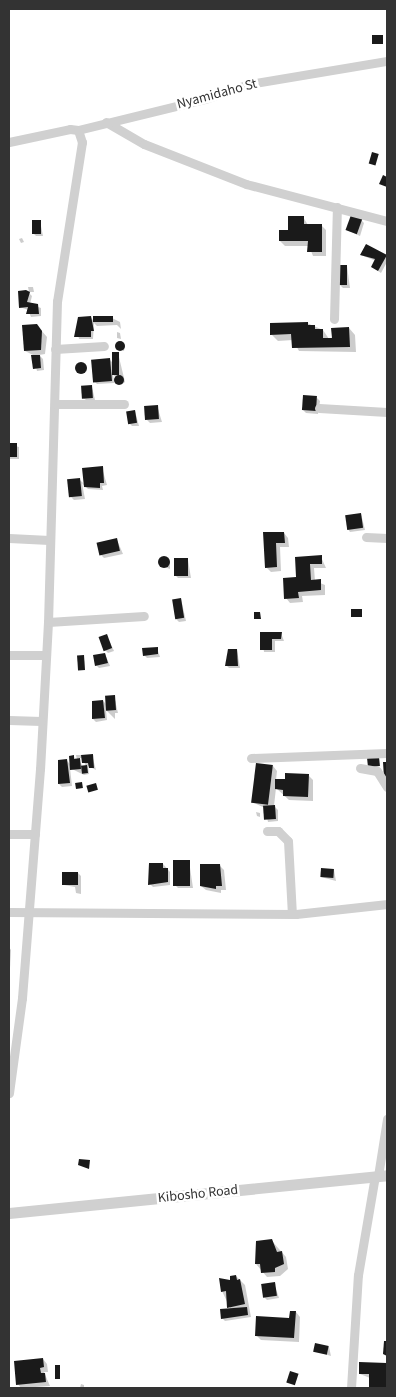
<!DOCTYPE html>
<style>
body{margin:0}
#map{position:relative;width:396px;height:1397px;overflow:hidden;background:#fff;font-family:"Source Sans 3",sans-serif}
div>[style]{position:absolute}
.shadow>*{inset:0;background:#0003}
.building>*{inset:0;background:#1a1a1a;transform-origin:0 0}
.round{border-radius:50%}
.minor>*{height:9px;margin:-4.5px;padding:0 4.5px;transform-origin:4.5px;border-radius:4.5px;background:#d0d0d0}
.tertiary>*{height:11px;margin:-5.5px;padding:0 5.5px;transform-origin:5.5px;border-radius:5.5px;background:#d0d0d0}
span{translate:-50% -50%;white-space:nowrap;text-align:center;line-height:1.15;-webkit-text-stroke:5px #fff;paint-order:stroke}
.street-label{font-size:14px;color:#333}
.frame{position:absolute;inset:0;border:10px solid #333;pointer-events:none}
</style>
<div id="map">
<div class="shadow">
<div style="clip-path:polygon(303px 217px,308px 225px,321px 225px,326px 230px,326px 256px,313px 256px,309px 246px,285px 246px,280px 241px)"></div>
<div style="clip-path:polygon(361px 220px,364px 223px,360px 236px,347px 230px)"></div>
<div style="clip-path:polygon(40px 221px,43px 236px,36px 236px,33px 233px)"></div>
<div style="clip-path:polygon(22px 238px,24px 242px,21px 243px,19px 239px)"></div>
<div style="clip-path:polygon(361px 255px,386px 256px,387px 262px,381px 273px,372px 267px,376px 261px)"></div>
<div style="clip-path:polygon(347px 266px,350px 288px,343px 288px,340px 285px)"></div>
<div style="clip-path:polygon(28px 287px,33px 287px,34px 292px,29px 292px)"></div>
<div style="clip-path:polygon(29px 293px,32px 296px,30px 304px,41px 308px,41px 316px,31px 317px,28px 310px,20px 307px)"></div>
<div style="clip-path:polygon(91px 318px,94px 321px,112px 318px,120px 322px,121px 329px,117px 325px,97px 326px,94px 323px,93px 339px,79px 339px,76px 327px)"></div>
<div style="clip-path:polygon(307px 323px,323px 330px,329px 339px,349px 328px,355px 335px,356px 352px,299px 351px,293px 340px,278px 341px,272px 335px)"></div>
<div style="clip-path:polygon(41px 330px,47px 337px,45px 354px,39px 355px,43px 359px,44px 370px,37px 371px,33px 355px,25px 351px)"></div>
<div style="clip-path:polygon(117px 332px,120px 333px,121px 339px,117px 338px)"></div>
<div style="clip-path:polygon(120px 343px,125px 346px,124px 351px,117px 348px)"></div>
<div style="clip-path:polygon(118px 353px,125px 382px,121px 385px,113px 374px,114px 383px,97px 384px,94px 381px,110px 360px,113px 363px)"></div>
<div style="clip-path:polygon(83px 363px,87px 371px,82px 374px,77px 366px)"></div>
<div style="clip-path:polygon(92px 387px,95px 400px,86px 400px,83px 398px)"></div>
<div style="clip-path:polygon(317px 398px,320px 401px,318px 414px,306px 413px,303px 410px)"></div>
<div style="clip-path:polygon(157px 406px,162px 422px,150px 423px,147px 420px)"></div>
<div style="clip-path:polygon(135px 411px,139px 426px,132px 426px,129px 423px)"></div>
<div style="clip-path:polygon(9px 444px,19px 447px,19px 459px,9px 459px)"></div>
<div style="clip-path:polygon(102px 468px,107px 485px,102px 486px,103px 490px,88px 489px,82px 483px,85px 499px,74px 500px,71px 497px,79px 479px,85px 485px)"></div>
<div style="clip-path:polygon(361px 514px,365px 530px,350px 532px,348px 529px)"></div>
<div style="clip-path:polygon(284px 533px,288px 538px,289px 547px,280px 547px,281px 571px,271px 572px,266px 567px,265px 534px)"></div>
<div style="clip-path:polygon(117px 540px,123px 554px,104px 558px,101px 555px)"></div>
<div style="clip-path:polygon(321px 557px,326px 568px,314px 568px,315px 581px,325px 585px,325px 595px,302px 596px,303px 602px,290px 603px,286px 598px,297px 578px,296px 558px)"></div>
<div style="clip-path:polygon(161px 559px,170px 562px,170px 569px,161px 566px)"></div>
<div style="clip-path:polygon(188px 560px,191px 578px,178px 578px,175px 575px)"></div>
<div style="clip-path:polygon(181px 599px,186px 621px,179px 622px,176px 619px)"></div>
<div style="clip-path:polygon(261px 633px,281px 633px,284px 641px,275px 641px,275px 652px,264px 652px)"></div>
<div style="clip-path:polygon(107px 636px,114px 651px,108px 653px,105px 650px)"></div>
<div style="clip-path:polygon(157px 648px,160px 657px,147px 658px,144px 655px)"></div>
<div style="clip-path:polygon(237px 650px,240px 668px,229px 668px,226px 665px)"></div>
<div style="clip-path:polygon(105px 654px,110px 666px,99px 668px,96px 665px)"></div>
<div style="clip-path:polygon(114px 696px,118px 713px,115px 713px,115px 719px,106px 710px,107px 720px,96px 722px,93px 719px,103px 701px,107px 705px)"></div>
<div style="clip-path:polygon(evenodd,76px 755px,92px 755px,96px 770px,88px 766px,89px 774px,84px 775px,70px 768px,72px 786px,62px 787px,59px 784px,67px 761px,71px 765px,74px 757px,77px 760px,76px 755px,78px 758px,82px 758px,86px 766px,83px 767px,78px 758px)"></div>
<div style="clip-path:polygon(273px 766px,277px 771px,276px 780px,309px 776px,313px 780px,313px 801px,289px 800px,276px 788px,274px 806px,278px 810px,278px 821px,268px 822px,265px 808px,254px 803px)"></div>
<div style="clip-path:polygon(256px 812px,260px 813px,260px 817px,257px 816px)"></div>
<div style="clip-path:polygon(189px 861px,193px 888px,178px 888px,175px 885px)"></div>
<div style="clip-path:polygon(163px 864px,170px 872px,170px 885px,153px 887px,150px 884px)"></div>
<div style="clip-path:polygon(220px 866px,224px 870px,226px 890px,221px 890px,221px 893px,206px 890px,201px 886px)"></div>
<div style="clip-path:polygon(334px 870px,336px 881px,321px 877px)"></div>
<div style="clip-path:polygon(78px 873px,81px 876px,81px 894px,76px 893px,75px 887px,64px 885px)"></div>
<div style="clip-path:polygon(9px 947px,11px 950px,10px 968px,9px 968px)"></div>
<div style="clip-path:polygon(272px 1241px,286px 1257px,288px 1269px,280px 1276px,267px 1277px,256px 1264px,258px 1243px)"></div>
<div style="clip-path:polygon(236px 1276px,245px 1285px,251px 1317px,225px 1321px,222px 1318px,231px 1310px,222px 1291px)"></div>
<div style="clip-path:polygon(274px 1283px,279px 1298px,267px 1300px,264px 1297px)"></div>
<div style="clip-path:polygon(296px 1312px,300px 1317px,299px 1342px,261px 1340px,256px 1335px,290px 1319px)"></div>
<div style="clip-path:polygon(329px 1347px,331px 1356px,315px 1351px)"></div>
<div style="clip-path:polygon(43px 1359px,47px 1364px,48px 1372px,44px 1372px,50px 1386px,21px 1388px,18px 1384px)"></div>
<div style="clip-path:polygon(360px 1364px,387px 1364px,387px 1388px,372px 1388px,370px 1378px,360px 1374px)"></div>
<div style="clip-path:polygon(81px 1384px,84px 1385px,84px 1388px,80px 1388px)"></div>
</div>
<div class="building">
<div style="left:372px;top:35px;width:11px;height:9px"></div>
<div style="left:372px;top:152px;width:7px;height:12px;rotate:16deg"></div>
<div style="clip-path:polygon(383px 175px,387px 177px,387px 187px,379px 184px)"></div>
<div style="left:351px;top:215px;width:12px;height:16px;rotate:20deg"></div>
<div style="clip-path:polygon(288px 216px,304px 216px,304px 224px,322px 224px,322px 252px,307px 252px,308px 241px,279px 241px,279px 230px,288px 230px)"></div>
<div style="left:32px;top:220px;width:9px;height:14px"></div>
<div style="clip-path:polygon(366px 244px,387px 255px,378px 271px,371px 267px,375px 259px,360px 255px)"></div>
<div style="left:338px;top:265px;width:9px;height:20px"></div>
<div style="clip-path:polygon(26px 290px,30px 292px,27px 302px,38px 304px,39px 314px,26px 314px,28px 307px,19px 308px,18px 291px)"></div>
<div style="clip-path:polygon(91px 316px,94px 331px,91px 331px,91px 337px,74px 337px,78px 317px)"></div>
<div style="left:113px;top:316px;width:6px;height:20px;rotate:90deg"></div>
<div style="clip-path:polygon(308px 322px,308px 325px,315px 325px,315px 329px,323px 329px,323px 338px,332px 338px,331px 328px,349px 327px,350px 347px,292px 348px,291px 334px,270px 335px,270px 323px)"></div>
<div style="clip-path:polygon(37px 324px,42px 331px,41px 350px,24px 351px,22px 325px)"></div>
<div class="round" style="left:115px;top:341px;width:10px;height:10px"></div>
<div style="left:112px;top:352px;width:7px;height:23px"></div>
<div style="clip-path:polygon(31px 355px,40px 355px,41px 368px,33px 369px)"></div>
<div style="left:110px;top:358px;width:23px;height:19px;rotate:85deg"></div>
<div class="round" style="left:75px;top:362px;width:12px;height:12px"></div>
<div class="round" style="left:114px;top:375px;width:10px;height:10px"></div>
<div style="left:92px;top:385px;width:13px;height:11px;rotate:86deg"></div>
<div style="left:303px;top:395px;width:14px;height:15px;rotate:4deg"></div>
<div style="left:158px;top:405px;width:14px;height:14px;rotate:86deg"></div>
<div style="left:135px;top:410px;width:13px;height:9px;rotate:81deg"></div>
<div style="left:9px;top:443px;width:8px;height:14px"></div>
<div style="clip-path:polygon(103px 466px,104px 483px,100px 483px,100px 488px,84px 487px,82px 468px)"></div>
<div style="left:80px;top:478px;width:18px;height:13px;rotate:84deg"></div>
<div style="left:361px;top:513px;width:15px;height:16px;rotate:82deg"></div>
<div style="clip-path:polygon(263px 532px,284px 532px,285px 543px,276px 543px,277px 567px,265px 568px)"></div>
<div style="left:117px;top:538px;width:13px;height:21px;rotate:77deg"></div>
<div style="clip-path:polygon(322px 555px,322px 564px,310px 564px,311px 580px,321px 579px,321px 590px,298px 592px,299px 598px,284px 599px,283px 578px,296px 577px,295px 557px)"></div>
<div class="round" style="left:158px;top:556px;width:12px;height:12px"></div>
<div style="left:174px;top:558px;width:14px;height:18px"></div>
<div style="left:181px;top:598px;width:20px;height:9px;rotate:81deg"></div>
<div style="left:362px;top:609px;width:8px;height:11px;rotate:90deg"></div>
<div style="clip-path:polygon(254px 612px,260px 612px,261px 619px,254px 619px)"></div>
<div style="clip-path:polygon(260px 632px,282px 632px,281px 639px,272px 639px,272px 650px,260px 650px)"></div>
<div style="left:107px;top:634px;width:15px;height:9px;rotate:70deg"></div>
<div style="clip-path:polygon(158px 647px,158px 654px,143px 656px,142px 648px)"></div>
<div style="clip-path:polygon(228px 649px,237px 649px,238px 666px,225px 666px)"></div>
<div style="clip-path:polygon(105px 653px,108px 663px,95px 666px,93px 655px)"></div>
<div style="left:84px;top:655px;width:15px;height:7px;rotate:86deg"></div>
<div style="left:115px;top:695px;width:15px;height:10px;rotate:86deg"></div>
<div style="clip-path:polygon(103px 700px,105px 718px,92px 719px,92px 701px)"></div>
<div style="clip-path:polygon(93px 754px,94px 768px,89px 768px,88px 763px,82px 763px,81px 755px)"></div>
<div style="clip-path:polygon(74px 755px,74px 759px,80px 758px,81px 769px,70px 770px,69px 756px)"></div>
<div style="left:379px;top:757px;width:9px;height:12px;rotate:84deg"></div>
<div style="clip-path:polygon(67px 759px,70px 783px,58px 784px,58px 760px)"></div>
<div style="clip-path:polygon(383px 762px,387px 762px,387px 778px,384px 778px)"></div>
<div style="left:256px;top:763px;width:17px;height:40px;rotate:7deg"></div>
<div style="left:87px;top:765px;width:8px;height:6px;rotate:83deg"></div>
<div style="clip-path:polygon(285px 773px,309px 774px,308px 797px,283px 796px,283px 790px,275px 789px,275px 779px,285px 779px)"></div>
<div style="left:82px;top:782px;width:6px;height:7px;rotate:81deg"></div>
<div style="left:96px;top:783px;width:7px;height:10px;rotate:74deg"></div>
<div style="left:275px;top:805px;width:14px;height:12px;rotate:86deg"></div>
<div style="left:173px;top:860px;width:17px;height:26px"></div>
<div style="clip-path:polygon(149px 863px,163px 863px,163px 868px,168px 868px,168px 882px,148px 885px)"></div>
<div style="clip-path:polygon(200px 864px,220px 864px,222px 886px,216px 886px,216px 889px,200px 886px)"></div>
<div style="left:321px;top:868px;width:13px;height:9px;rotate:4deg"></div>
<div style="left:62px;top:872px;width:16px;height:13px"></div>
<div style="clip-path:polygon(79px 1159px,90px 1160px,89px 1169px,78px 1165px)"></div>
<div style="clip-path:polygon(272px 1239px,277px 1252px,282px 1251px,284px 1264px,275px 1268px,275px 1272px,261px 1273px,260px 1264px,255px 1264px,256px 1241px)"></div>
<div style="clip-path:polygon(236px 1275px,237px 1280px,240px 1279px,245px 1304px,227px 1308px,226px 1291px,221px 1292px,219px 1278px,230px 1280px,230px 1276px)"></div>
<div style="left:275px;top:1282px;width:14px;height:14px;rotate:82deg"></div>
<div style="clip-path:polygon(247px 1307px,248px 1315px,221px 1319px,220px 1309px)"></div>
<div style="clip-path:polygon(290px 1311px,296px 1311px,294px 1338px,255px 1336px,256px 1316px,289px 1318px)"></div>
<div style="clip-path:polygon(384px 1341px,387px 1341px,387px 1356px,383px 1354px)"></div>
<div style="left:315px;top:1343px;width:14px;height:9px;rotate:12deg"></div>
<div style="clip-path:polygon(43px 1358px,44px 1367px,40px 1368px,41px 1373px,45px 1373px,46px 1382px,16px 1385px,14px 1361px)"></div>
<div style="clip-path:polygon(359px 1362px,387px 1363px,387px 1387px,369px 1387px,369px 1374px,359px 1374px)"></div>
<div style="left:60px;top:1365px;width:14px;height:5px;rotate:90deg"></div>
<div style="left:290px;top:1371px;width:9px;height:12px;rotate:18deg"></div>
</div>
<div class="minor">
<div style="left:106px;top:122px;width:44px;rotate:30.1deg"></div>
<div style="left:144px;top:144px;width:110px;rotate:21.4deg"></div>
<div style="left:246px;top:184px;width:146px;rotate:14.7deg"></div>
<div style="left:78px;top:130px;width:131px;rotate:-13.7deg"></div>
<div style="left:205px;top:99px;width:46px;rotate:-18.8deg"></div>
<div style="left:249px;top:84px;width:140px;rotate:-9.5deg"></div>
<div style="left:9px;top:142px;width:62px;rotate:-12deg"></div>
<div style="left:70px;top:129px;width:8px;rotate:7deg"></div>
<div style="left:78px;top:130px;width:13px;rotate:72deg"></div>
<div style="left:82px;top:142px;width:161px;rotate:98.9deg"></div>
<div style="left:57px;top:301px;width:321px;rotate:91.6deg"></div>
<div style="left:48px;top:622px;width:147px;rotate:93.1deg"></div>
<div style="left:40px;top:769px;width:230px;rotate:94.5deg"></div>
<div style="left:22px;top:998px;width:96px;rotate:97.8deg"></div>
<div style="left:334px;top:319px;width:112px;rotate:-88.5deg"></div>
<div style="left:55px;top:349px;width:49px;rotate:-3.5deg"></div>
<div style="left:55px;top:404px;width:69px"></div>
<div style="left:319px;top:408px;width:68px;rotate:3.4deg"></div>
<div style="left:366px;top:537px;width:21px;rotate:3deg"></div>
<div style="left:9px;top:538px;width:40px;rotate:2.9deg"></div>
<div style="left:48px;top:622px;width:96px;rotate:-3.6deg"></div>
<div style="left:9px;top:655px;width:37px"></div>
<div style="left:9px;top:720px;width:32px;rotate:2deg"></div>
<div style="left:251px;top:758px;width:136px;rotate:-2.1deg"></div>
<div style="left:360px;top:768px;width:17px;rotate:10deg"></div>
<div style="left:377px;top:771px;width:19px;rotate:58deg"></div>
<div style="left:267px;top:831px;width:11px"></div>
<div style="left:278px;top:831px;width:14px;rotate:45deg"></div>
<div style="left:288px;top:841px;width:73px;rotate:86.9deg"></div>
<div style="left:9px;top:834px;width:26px"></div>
<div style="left:9px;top:912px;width:287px;rotate:0.4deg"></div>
<div style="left:296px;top:914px;width:92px;rotate:-6.3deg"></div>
<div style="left:378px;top:1176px;width:58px;rotate:-81deg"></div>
<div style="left:351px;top:1388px;width:113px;rotate:-86.5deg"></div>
<div style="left:358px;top:1275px;width:100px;rotate:-80.3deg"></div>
</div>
<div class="tertiary">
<div style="left:9px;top:1213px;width:380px;rotate:-5.7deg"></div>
</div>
<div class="street-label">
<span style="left:217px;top:94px;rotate:-15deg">Nyamidaho St</span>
<span style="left:198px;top:1194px;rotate:-6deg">Kibosho Road</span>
</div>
<div class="frame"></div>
</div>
